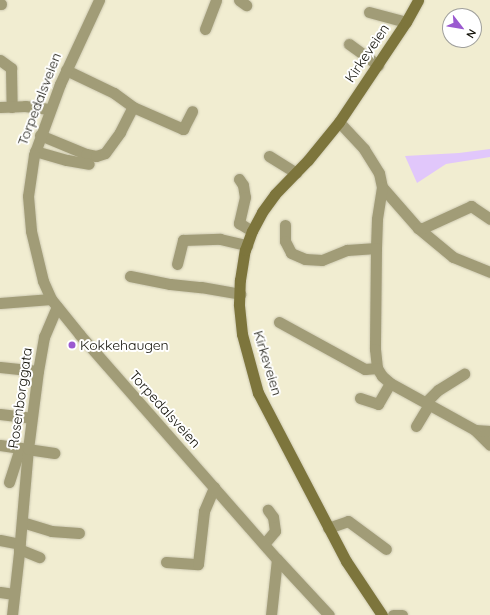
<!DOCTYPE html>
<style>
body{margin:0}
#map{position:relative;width:490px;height:615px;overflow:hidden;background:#f1edd1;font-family:Quicksand,sans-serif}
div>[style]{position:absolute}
.green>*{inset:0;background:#e1c7fb}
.roads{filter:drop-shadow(0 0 1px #cdc9b1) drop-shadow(0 0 1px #cdc9b1)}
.service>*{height:11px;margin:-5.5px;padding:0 5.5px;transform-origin:5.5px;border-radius:5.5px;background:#a19c77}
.minor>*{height:11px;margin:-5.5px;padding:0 5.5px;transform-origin:5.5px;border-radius:5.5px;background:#a19c77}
.tertiary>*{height:11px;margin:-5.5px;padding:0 5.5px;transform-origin:5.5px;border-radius:5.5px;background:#a19c77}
.secondary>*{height:11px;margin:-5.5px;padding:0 5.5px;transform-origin:5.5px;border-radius:5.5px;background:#7d753c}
.dots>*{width:11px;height:11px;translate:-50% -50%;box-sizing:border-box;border:2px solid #fff;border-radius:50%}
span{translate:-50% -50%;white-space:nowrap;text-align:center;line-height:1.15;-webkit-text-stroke:4px #fff;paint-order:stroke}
.street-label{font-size:14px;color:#100f06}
.poi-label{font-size:14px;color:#100f06}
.left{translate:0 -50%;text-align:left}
.north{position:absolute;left:442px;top:8px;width:40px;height:40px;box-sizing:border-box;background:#fff;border:1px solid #9f9f9b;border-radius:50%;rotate:121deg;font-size:11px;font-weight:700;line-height:16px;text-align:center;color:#100f06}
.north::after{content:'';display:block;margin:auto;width:14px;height:18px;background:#9b5ad0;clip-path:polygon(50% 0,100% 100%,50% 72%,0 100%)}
</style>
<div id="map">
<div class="green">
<div style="clip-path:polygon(490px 149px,490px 157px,446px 164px,417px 183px,405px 156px,459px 153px)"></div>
</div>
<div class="roads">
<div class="service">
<div style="left:239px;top:0;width:9px;rotate:36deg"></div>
<div style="left:0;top:4px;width:1px"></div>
<div style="left:369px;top:12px;width:38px;rotate:15deg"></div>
<div style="left:205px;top:29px;width:31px;rotate:-69deg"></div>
<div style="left:349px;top:44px;width:36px;rotate:36deg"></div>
<div style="left:0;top:60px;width:14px;rotate:36deg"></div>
<div style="left:11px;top:68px;width:39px;rotate:89deg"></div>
<div style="left:66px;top:70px;width:53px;rotate:25.6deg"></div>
<div style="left:114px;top:93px;width:24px;rotate:36deg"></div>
<div style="left:133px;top:107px;width:55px;rotate:23.7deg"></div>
<div style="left:183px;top:129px;width:20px;rotate:-63deg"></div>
<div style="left:40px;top:135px;width:50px;rotate:22.4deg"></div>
<div style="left:86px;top:154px;width:10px;rotate:11deg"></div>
<div style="left:96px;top:156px;width:9px;rotate:-18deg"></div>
<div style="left:105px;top:153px;width:26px;rotate:-54deg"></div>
<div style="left:120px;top:132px;width:28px;rotate:-63deg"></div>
<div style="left:35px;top:151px;width:33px;rotate:16deg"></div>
<div style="left:67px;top:160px;width:22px;rotate:10deg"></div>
<div style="left:269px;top:156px;width:32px;rotate:32deg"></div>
<div style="left:239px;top:179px;width:7px;rotate:56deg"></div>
<div style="left:243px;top:185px;width:12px;rotate:81deg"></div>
<div style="left:245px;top:197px;width:27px;rotate:103deg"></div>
<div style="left:239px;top:223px;width:15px;rotate:32deg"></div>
<div style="left:382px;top:187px;width:55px;rotate:48.7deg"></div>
<div style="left:418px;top:228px;width:45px;rotate:39.6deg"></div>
<div style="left:453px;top:257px;width:40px;rotate:22deg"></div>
<div style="left:285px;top:225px;width:16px;rotate:90deg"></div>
<div style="left:285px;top:241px;width:13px;rotate:63deg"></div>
<div style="left:291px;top:253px;width:15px;rotate:23deg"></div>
<div style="left:305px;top:259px;width:17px;rotate:3deg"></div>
<div style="left:322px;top:260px;width:27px;rotate:-22deg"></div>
<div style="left:347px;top:250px;width:29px;rotate:-4deg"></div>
<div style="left:418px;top:228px;width:5px"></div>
<div style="left:423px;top:228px;width:53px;rotate:-24.6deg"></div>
<div style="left:471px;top:206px;width:23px;rotate:34deg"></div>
<div style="left:177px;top:264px;width:25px;rotate:-76deg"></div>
<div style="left:183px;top:240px;width:37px;rotate:-2deg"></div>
<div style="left:220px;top:239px;width:28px;rotate:13deg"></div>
<div style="left:130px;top:276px;width:41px;rotate:11.3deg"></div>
<div style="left:170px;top:284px;width:31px;rotate:6deg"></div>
<div style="left:201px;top:287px;width:40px;rotate:10deg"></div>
<div style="left:279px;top:322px;width:98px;rotate:28.7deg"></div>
<div style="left:365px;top:369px;width:12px;rotate:-5deg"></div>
<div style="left:0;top:367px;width:38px;rotate:6deg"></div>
<div style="left:360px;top:398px;width:19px;rotate:18deg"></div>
<div style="left:378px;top:404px;width:24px;rotate:-60deg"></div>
<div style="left:426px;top:402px;width:17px;rotate:-45deg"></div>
<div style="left:438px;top:390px;width:31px;rotate:-32deg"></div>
<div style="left:0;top:414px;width:31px;rotate:7deg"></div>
<div style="left:416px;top:426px;width:26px;rotate:-59deg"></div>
<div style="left:475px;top:430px;width:21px;rotate:45deg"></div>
<div style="left:475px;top:430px;width:15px;rotate:4deg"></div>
<div style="left:0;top:445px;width:55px;rotate:8.4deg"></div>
<div style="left:9px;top:482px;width:36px;rotate:-72deg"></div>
<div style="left:22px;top:522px;width:30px;rotate:17deg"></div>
<div style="left:51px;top:531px;width:28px;rotate:4deg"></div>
<div style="left:328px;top:528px;width:21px;rotate:-19deg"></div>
<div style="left:348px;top:521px;width:47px;rotate:36.4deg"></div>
<div style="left:0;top:540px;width:20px;rotate:11deg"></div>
<div style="left:264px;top:544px;width:17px;rotate:-50deg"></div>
<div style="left:275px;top:531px;width:14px;rotate:-98deg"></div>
<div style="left:273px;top:517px;width:9px;rotate:-126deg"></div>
<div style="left:19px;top:549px;width:22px;rotate:22deg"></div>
<div style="left:166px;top:562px;width:32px;rotate:4deg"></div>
<div style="left:198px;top:564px;width:53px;rotate:-83.5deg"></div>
<div style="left:204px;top:511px;width:26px;rotate:-67deg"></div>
<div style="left:0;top:592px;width:14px;rotate:8deg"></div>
<div style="left:393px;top:615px;width:9px"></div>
</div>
<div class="minor">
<div style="left:0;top:107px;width:25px;rotate:-2deg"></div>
<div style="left:25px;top:106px;width:24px;rotate:7deg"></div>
<div style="left:339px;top:122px;width:37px;rotate:47deg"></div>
<div style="left:364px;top:149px;width:28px;rotate:58deg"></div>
<div style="left:379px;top:173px;width:14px;rotate:78deg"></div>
<div style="left:382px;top:187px;width:32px;rotate:99deg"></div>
<div style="left:377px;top:219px;width:29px;rotate:92deg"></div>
<div style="left:376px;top:248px;width:101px;rotate:90.6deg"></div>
<div style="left:375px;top:349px;width:19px;rotate:84deg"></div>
<div style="left:377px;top:368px;width:9px;rotate:58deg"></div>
<div style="left:382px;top:376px;width:11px;rotate:41deg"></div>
<div style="left:390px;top:383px;width:97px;rotate:28.9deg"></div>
<div style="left:0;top:303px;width:51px;rotate:-4.5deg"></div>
<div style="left:12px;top:615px;width:62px;rotate:-83.6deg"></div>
<div style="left:19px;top:553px;width:104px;rotate:-85.1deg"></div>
<div style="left:28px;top:449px;width:79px;rotate:-82.7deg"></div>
<div style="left:38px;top:371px;width:35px;rotate:-80deg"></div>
<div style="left:44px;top:337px;width:33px;rotate:-67deg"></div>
<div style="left:271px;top:615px;width:56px;rotate:-83.9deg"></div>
</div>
<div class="tertiary">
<div style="left:99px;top:0;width:93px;rotate:114.9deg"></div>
<div style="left:60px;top:84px;width:76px;rotate:110.1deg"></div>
<div style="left:34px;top:155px;width:41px;rotate:98.3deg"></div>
<div style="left:28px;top:196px;width:35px;rotate:85deg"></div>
<div style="left:31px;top:231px;width:51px;rotate:76.5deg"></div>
<div style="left:43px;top:281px;width:20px;rotate:66deg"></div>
<div style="left:51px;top:299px;width:46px;rotate:51.1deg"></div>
<div style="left:80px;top:335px;width:298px;rotate:48.7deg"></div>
<div style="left:277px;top:559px;width:76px;rotate:47.1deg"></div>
</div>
<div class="secondary">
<div style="left:382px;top:615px;width:65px;rotate:-123.7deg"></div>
<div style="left:346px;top:561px;width:190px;rotate:-117.6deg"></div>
<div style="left:258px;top:393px;width:61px;rotate:-105.2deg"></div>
<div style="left:242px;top:334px;width:30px;rotate:-96deg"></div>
<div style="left:239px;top:304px;width:24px;rotate:-88deg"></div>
<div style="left:240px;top:280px;width:30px;rotate:-81deg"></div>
<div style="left:245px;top:250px;width:20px;rotate:-70deg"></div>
<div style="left:252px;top:231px;width:21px;rotate:-62deg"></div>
<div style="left:262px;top:212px;width:22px;rotate:-54deg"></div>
<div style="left:275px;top:194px;width:47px;rotate:-45.9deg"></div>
<div style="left:308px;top:160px;width:49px;rotate:-50.8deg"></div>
<div style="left:339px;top:122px;width:120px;rotate:-56.2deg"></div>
<div style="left:406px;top:22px;width:25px;rotate:-61deg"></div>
</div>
</div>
<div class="dots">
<div style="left:72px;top:345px;background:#9b5ad0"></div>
</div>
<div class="street-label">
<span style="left:367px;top:53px;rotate:-56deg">Kirkeveien</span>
<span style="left:39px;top:99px;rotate:-69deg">Torpedalsveien</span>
<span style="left:268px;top:363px;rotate:73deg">Kirkeveien</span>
<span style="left:20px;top:398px;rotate:-82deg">Rosenborggata</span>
<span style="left:165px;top:409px;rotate:48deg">Torpedalsveien</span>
</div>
<div class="poi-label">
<span class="left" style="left:80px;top:345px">Kokkehaugen</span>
</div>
<div class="north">N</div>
</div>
